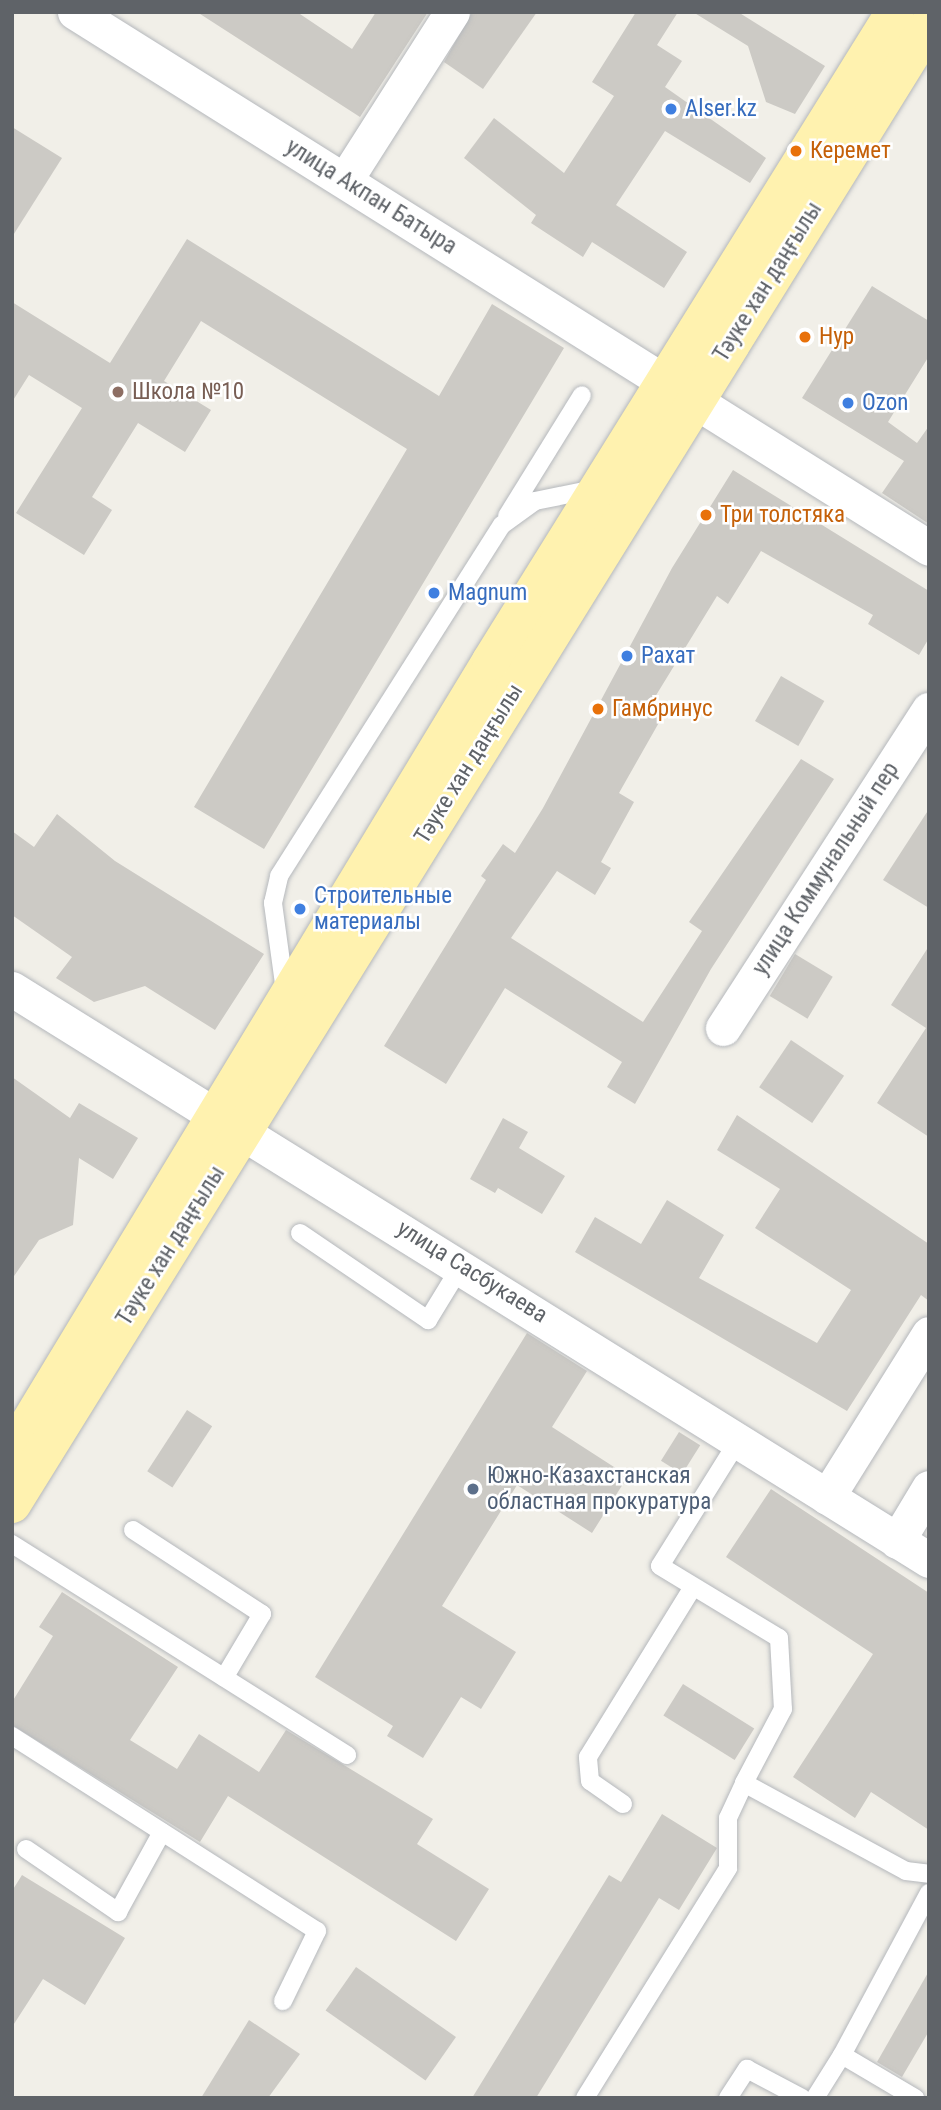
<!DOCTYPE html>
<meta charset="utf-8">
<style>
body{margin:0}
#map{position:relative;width:941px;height:2110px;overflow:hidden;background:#f1efe8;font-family:"Roboto Condensed",sans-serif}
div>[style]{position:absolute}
.building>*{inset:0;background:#cccac5;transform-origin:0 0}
.roads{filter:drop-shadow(0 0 2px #b5b8bc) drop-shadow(0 0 2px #b5b8bc)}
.lane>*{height:18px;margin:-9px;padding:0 9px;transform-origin:9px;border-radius:9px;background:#fff}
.street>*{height:35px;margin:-17.5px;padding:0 17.5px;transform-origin:17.5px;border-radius:17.5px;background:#fff}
.primary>*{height:38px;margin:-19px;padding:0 19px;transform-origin:19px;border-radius:19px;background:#fff2af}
.dots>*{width:19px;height:19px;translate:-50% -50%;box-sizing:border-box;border:4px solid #fff;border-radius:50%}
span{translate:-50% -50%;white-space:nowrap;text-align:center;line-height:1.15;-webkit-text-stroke:5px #fff;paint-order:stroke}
.shop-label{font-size:23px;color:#366cbe}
.left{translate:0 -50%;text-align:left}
.food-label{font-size:23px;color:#c56008}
.street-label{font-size:23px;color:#5f6368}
.education-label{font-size:23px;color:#785e54}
.service-label{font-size:23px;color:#4e5e75}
.frame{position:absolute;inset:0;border:14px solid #5f6368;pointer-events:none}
</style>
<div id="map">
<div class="building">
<div style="clip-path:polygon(197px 12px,297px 12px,352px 49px,376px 12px,428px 12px,360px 117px)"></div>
<div style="clip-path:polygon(472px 12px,537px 12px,483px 89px,444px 62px)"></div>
<div style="clip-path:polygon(636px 12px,678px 12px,657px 45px,682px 61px,665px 87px,766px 158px,750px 183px,665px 131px,616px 205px,687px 252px,664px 288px,592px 242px,583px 257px,531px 223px,536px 215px,464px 158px,494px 118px,564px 173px,614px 96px,592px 82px)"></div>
<div style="clip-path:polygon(693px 12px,738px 12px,825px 66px,795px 114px,766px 102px,748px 46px)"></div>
<div style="clip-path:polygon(12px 127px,62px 158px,12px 237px)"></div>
<div style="clip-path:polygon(187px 239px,439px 396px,492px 304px,564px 348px,264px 849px,194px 807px,407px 449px,201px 321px,164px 381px,211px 410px,185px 452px,138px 423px,92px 497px,112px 510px,84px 555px,16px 513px,82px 408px,29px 375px,12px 402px,12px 302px,110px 363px)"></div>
<div style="clip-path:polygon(872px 286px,929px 321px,929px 356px,888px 422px,917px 443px,929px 426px,929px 524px,882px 493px,904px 461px,802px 398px)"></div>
<div style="clip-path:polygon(733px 470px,929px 591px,929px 638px,919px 655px,868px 624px,873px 615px,761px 551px,728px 604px,717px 596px,647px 710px,661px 719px,619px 793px,634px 802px,601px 862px,611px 868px,595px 895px,557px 871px,511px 938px,643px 1022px,702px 931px,689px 922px,801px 759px,834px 779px,711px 969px,635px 1104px,607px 1087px,622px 1062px,505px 988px,446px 1084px,384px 1046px,486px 880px,481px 876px,503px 844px,515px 853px,543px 808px,672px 568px)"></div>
<div style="left:781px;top:676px;width:50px;height:52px;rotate:30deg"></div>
<div style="clip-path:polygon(929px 809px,929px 908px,883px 880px)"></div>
<div style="clip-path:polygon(57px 814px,115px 861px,264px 954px,215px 1030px,145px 986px,94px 1002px,56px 978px,72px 957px,12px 915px,12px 831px,34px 847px)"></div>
<div style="clip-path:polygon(929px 946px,929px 1137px,877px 1103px,926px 1028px,891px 1005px)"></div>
<div style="left:795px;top:954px;width:44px;height:49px;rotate:31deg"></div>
<div style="left:791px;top:1040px;width:64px;height:57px;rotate:34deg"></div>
<div style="clip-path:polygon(12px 1077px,70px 1118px,79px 1103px,138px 1138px,113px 1179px,79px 1158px,73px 1225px,39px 1240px,12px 1279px)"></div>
<div style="clip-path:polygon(737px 1115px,929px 1244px,929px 1301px,921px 1295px,847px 1411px,575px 1252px,595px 1217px,641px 1244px,667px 1200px,724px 1235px,699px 1278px,817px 1343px,851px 1290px,755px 1228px,780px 1189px,717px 1150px)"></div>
<div style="clip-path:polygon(503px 1118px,528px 1132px,519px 1148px,565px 1176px,542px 1214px,498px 1188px,495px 1193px,470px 1179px)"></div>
<div style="clip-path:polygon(527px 1333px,587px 1371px,552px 1427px,628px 1476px,592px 1533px,517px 1485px,442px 1606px,516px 1652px,481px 1709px,461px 1697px,423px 1758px,387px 1736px,393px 1726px,315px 1677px)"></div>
<div style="left:187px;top:1410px;width:30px;height:73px;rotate:33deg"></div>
<div style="left:679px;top:1432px;width:25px;height:34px;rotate:32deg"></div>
<div style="clip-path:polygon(771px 1489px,929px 1593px,929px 1830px,871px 1792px,855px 1818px,793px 1777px,873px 1654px,726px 1557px)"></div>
<div style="clip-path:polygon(62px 1592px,178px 1667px,130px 1740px,177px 1769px,199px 1734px,259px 1772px,286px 1730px,433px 1819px,417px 1844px,489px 1889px,456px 1941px,228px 1796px,200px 1842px,12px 1725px,12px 1702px,53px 1636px,39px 1627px)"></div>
<div style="left:683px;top:1684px;width:84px;height:37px;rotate:32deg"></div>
<div style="clip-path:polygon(662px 1814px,717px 1848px,679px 1910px,659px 1898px,536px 2098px,472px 2098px,609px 1875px,621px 1882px)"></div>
<div style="clip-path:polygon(22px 1875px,125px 1938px,85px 2005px,43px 1979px,12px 2027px,12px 1891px)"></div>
<div style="left:356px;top:1967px;width:122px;height:53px;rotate:35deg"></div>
<div style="clip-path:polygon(929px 1971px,929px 2031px,902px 2077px,877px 2062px)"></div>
<div style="clip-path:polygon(249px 2020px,300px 2054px,268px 2098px,201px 2098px)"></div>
</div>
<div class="roads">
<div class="lane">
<div style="left:507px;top:516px;width:142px;rotate:-58.2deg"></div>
<div style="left:285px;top:991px;width:89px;rotate:-97.8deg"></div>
<div style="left:273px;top:903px;width:28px;rotate:-77deg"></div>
<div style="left:279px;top:876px;width:416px;rotate:-57.6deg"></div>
<div style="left:502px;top:525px;width:41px;rotate:-36deg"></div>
<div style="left:535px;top:501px;width:60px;rotate:-11.5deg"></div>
<div style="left:300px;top:1233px;width:155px;rotate:34.2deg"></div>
<div style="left:428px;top:1320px;width:63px;rotate:-58.6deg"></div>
<div style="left:738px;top:1441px;width:147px;rotate:122deg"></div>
<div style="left:660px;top:1566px;width:139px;rotate:31.2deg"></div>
<div style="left:779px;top:1638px;width:71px;rotate:86.8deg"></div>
<div style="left:783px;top:1709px;width:84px;rotate:117.8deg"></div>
<div style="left:133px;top:1530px;width:154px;rotate:33.1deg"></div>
<div style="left:262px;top:1614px;width:74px;rotate:120.7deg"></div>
<div style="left:12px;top:1544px;width:396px;rotate:32.2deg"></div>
<div style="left:12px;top:1736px;width:362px;rotate:32.6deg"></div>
<div style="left:317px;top:1931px;width:78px;rotate:115.9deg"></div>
<div style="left:623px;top:1804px;width:40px;rotate:-145.1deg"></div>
<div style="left:590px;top:1781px;width:24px;rotate:-95deg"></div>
<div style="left:588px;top:1757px;width:200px;rotate:-58.3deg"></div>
<div style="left:26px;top:1849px;width:112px;rotate:34.4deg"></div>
<div style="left:118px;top:1912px;width:91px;rotate:-61.2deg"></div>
<div style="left:842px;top:2055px;width:184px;rotate:-61.8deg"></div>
<div style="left:585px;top:2098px;width:271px;rotate:-58.1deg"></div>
<div style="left:728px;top:1868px;width:50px;rotate:-90deg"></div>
<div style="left:728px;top:1818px;width:38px;rotate:-65deg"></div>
<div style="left:744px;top:1783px;width:184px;rotate:28.5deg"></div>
<div style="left:906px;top:1871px;width:23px;rotate:7deg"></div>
<div style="left:728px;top:2098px;width:35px;rotate:-57deg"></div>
<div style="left:747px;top:2069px;width:62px;rotate:27.8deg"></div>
<div style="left:815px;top:2098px;width:51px;rotate:-57.9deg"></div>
<div style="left:842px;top:2055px;width:85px;rotate:30.5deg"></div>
</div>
<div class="street">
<div style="left:75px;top:12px;width:1008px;rotate:32.11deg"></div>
<div style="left:345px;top:180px;width:199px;rotate:-57.5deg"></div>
<div style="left:12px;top:989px;width:1080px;rotate:31.91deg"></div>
<div style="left:723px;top:1028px;width:379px;rotate:-57.1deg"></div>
<div style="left:827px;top:1497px;width:192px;rotate:-58deg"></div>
<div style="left:897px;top:1541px;width:62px;rotate:-58.9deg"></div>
</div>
<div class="primary">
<div style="left:12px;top:1452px;width:925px;rotate:-58.8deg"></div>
<div style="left:491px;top:661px;width:764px;rotate:-58.1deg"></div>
<div style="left:12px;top:1504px;width:1740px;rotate:-58.2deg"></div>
</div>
</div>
<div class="dots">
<div style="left:671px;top:109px;background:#3f7fe0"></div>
<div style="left:796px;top:151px;background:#e8710a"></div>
<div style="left:805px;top:337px;background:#e8710a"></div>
<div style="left:118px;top:392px;background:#8d6e63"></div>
<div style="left:848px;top:403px;background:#3f7fe0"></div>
<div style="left:706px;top:515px;background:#e8710a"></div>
<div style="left:434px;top:593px;background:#3f7fe0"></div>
<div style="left:627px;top:656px;background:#3f7fe0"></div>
<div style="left:598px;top:709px;background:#e8710a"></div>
<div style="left:300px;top:909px;background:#3f7fe0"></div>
<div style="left:473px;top:1489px;background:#5c6f8a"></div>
</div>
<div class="shop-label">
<span class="left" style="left:685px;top:109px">Alser.kz</span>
<span class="left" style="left:862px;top:403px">Ozon</span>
<span class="left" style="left:448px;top:593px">Magnum</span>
<span class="left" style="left:641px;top:656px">Рахат</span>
<span class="left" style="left:314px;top:909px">Строительные<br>материалы</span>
</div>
<div class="food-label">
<span class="left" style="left:810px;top:151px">Керемет</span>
<span class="left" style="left:819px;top:337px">Нур</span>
<span class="left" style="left:720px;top:515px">Три толстяка</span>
<span class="left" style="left:612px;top:709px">Гамбринус</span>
</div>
<div class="street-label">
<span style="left:371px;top:197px;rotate:32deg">улица Акпан Батыра</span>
<span style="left:768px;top:282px;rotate:-58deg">Тәуке хан даңғылы</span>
<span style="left:469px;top:764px;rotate:-58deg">Тәуке хан даңғылы</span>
<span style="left:826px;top:869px;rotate:-57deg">улица Коммунальный пер</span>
<span style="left:171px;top:1246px;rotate:-58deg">Тәуке хан даңғылы</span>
<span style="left:472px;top:1272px;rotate:32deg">улица Сасбукаева</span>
</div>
<div class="education-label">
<span class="left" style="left:132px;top:392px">Школа №10</span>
</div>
<div class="service-label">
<span class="left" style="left:487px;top:1489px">Южно-Казахстанская<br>областная прокуратура</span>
</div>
<div class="frame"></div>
</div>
